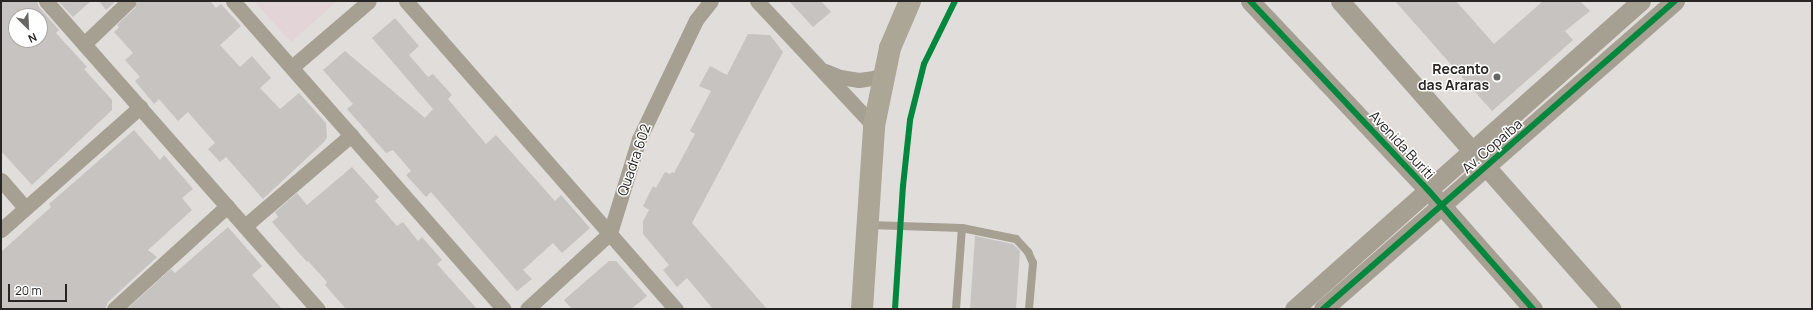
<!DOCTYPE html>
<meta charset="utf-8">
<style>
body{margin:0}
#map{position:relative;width:1813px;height:310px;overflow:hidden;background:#e0ddda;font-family:Manrope,sans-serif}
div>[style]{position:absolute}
.education>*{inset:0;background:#e3d4d7}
.building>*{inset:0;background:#c6c3c1}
.service>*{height:8px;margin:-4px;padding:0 4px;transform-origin:4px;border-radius:4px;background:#a6a092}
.minor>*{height:15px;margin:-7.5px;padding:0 7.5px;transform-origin:7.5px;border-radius:7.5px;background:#a6a092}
.tertiary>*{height:19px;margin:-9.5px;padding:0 9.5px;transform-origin:9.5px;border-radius:9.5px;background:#a6a092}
.secondary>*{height:22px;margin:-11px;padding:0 11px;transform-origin:11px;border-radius:11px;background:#aca696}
.cycleway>*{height:6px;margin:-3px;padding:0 3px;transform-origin:3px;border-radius:3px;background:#00873e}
.dots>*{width:11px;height:11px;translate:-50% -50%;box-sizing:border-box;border:2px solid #fff;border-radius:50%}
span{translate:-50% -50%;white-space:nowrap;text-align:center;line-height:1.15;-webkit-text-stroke:3px #fff;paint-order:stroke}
.poi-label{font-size:14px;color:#282624;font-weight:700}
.right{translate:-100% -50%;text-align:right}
.street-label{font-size:14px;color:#282624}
.frame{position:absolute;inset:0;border:2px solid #282624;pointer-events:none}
.north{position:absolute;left:8px;top:8px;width:40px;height:40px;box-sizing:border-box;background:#fff;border:1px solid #a9a8a7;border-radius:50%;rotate:156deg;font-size:11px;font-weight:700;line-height:16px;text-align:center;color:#282624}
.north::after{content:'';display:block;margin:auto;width:14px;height:18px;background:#686664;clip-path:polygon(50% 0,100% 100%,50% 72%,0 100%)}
.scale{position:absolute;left:8px;top:284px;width:59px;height:18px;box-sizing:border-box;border:2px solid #282624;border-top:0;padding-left:5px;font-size:12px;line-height:14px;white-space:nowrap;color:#282624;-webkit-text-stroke:3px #fff;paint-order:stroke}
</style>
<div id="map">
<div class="education">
<div style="clip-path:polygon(254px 1px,337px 1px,291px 42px)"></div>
</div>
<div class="building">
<div style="clip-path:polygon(evenodd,1px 1px,37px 1px,39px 7px,59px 30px,56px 33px,87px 67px,84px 69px,112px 100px,112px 110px,32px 185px,1px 151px,1px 1px,16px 16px,40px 16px,40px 40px,16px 40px,16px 16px)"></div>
<div style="clip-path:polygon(58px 1px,91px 1px,73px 17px)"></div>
<div style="clip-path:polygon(99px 1px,116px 1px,106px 10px)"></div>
<div style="clip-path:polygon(138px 1px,210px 1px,216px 8px,221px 4px,241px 26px,220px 45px,240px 67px,252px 56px,271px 78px,260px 88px,280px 109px,299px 93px,326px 123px,327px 137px,325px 141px,263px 199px,226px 157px,220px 162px,208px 149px,215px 143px,188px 112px,178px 121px,159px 99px,154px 104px,135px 81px,140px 77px,125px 60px,133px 53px,114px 32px,119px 27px,117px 25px,135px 8px)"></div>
<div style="clip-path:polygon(789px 1px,821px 1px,831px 12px,813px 27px)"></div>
<div style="clip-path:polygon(1395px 1px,1456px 1px,1494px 44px,1543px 1px,1580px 1px,1590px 11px,1565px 31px,1573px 40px,1492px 111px)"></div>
<div style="clip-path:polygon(395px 18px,419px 46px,409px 55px,428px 77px,433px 74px,452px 95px,448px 99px,486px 144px,496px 135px,555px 201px,561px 195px,590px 228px,562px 253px,553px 243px,523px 270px,532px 279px,517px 291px,431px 192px,426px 197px,406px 175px,411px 171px,393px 150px,386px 153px,347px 109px,353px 104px,323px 70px,345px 51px,425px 118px,433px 109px,372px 38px)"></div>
<div style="clip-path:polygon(748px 34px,770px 35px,783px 52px,692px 223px,767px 309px,713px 309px,687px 278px,677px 287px,663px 270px,669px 265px,643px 234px,643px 221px,649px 210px,643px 206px,653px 186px,656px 188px,665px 172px,670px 174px,672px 172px,674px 173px,695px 134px,690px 131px,711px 91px,699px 86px,710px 66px,727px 75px)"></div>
<div style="clip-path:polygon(134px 130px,160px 160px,164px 155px,193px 189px,182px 198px,192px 210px,148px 250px,157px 257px,108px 302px,105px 309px,1px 309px,1px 252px,51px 207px,49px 204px)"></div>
<div style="clip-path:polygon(352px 167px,379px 197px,375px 201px,397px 226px,403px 222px,418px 241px,422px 237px,442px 260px,437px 264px,477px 309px,346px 309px,325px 285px,327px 282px,308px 261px,307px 262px,272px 222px,278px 217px,275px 212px,297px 193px,307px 205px)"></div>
<div style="clip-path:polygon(228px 227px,262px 266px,252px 275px,282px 309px,127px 309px,171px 269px,175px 273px)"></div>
<div style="clip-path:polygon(975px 236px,1013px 244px,1020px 251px,1016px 309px,970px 309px)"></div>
<div style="clip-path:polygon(609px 261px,616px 261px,647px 296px,631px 309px,572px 309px,564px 300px)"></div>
</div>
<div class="service">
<div style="left:869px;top:225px;width:93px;rotate:1.8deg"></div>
<div style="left:962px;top:228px;width:55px;rotate:11.5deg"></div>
<div style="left:1016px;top:239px;width:18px;rotate:47deg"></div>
<div style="left:1028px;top:252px;width:12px;rotate:66deg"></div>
<div style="left:1033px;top:263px;width:46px;rotate:95deg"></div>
<div style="left:956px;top:309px;width:81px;rotate:-85.8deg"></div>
</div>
<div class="minor">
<div style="left:46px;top:1px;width:411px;rotate:48.6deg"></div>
<div style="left:233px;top:1px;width:410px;rotate:48.7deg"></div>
<div style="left:406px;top:1px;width:410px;rotate:48.8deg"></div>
<div style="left:757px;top:1px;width:171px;rotate:46.9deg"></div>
<div style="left:84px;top:44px;width:62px;rotate:-43.7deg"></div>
<div style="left:292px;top:67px;width:101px;rotate:-40.6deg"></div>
<div style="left:825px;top:71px;width:16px;rotate:22deg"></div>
<div style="left:840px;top:77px;width:19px;rotate:9deg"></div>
<div style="left:859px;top:80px;width:15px;rotate:-8deg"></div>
<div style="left:874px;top:78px;width:13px;rotate:-27deg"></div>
<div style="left:1px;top:180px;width:37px;rotate:49deg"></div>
<div style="left:245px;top:226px;width:140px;rotate:-40.6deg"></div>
<div style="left:1px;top:230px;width:186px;rotate:-41.5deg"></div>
<div style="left:610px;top:233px;width:98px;rotate:-72.9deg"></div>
<div style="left:639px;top:139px;width:132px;rotate:-64.4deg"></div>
<div style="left:696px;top:20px;width:24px;rotate:-52deg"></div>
<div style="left:114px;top:309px;width:153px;rotate:-42.3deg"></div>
<div style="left:527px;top:309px;width:113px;rotate:-42.5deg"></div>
</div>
<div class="tertiary">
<div style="left:1250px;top:1px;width:261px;rotate:46.7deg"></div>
<div style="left:1429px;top:191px;width:157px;rotate:48.6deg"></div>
<div style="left:1340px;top:1px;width:411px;rotate:48.6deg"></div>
<div style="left:1294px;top:309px;width:464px;rotate:-41.6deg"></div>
<div style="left:1323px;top:309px;width:468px;rotate:-41.2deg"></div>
</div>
<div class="secondary">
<div style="left:862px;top:309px;width:183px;rotate:-86.2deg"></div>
<div style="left:874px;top:126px;width:80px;rotate:-78.4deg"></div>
<div style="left:890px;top:48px;width:51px;rotate:-66.9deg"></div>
</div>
<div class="cycleway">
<div style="left:1250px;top:1px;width:261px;rotate:46.7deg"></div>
<div style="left:1429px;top:191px;width:157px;rotate:48.6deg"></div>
<div style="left:895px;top:309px;width:123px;rotate:-86.3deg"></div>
<div style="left:903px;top:186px;width:66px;rotate:-83.9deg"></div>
<div style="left:910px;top:120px;width:58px;rotate:-76deg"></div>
<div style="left:924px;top:64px;width:70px;rotate:-63.8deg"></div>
<div style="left:1323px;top:309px;width:468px;rotate:-41.2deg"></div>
</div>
<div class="dots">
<div style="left:1497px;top:77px;background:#686664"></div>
</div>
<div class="poi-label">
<span class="right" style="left:1489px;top:77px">Recanto<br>das Araras</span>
</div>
<div class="street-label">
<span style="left:1402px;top:145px;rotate:47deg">Avenida Buriti</span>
<span style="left:1492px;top:146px;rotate:-41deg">Av. Copaíba</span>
<span style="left:634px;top:160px;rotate:-71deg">Quadra 602</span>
</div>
<div class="frame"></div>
<div class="north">N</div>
<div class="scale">20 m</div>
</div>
